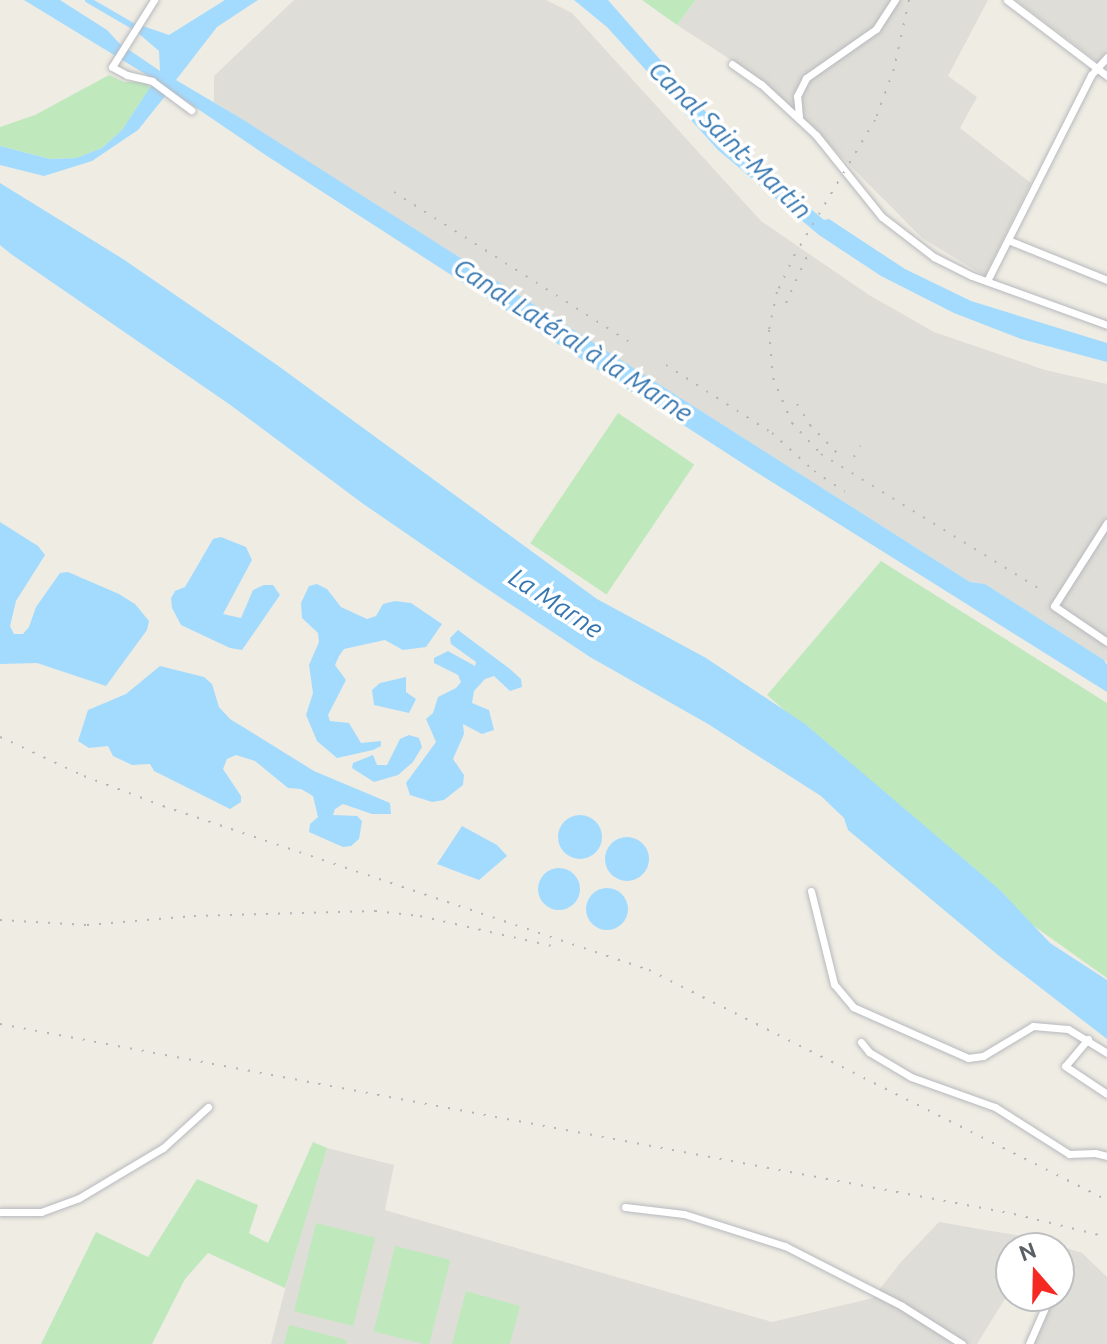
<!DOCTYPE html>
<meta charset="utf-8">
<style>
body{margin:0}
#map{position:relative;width:1107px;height:1344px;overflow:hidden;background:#efece3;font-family:Ubuntu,sans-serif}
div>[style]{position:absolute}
.industrial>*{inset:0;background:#dfddd7}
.green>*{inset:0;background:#bfe9bd;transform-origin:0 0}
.water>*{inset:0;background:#a3dbff}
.round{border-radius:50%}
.canal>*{height:6px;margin:-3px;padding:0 3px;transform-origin:3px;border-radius:3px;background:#a3dbff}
.roads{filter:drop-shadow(0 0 2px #b6b9be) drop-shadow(0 0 2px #b6b9be)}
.minor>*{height:7px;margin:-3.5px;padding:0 3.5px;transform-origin:3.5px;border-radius:3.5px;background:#fff}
.rail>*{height:2px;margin-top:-1px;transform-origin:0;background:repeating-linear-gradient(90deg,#b4b5b6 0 2px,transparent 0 12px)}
span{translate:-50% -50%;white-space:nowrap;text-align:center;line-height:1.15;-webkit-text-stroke:7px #fff;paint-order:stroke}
.water-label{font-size:26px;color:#3676b0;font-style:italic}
.north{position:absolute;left:995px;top:1232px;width:80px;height:80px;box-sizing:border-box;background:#fff;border:2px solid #bdbfc1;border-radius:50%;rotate:340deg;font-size:22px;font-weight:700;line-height:32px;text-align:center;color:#5b6065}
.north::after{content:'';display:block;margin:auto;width:28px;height:36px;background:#f62922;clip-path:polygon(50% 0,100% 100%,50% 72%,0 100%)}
</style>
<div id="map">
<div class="industrial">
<div style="clip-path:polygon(294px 0,546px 0,572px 13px,761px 221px,869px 295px,934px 332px,1045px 370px,1107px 384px,1107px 662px,985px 584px,970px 582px,214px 102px,214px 76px)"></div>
<div style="clip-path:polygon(696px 0,988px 0,948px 76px,977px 97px,960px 128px,1031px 183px,985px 276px,922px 238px,802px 117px,753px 74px,677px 25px)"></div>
<div style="clip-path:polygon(1016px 0,1107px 0,1107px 69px)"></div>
<div style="clip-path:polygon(327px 1148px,394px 1165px,385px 1210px,772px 1322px,873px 1298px,900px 1263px,939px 1222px,1039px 1239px,1082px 1253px,1107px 1277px,1107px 1344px,1033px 1344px,1053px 1296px,1059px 1296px,1059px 1248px,1042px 1248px,1040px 1244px,1037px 1248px,1011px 1248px,1011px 1289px,977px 1344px,271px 1344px,306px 1208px)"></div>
</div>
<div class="green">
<div style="clip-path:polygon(642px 0,696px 0,677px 25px)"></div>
<div style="clip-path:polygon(109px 75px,124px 82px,145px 82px,150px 88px,122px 130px,102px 148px,76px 158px,50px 159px,0 146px,0 127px,35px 115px)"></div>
<div style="left:618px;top:413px;width:92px;height:157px;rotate:34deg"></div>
<div style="clip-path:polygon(881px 561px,1107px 703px,1107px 978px,1024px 919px,767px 695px)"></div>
<div style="clip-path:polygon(313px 1142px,327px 1148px,285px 1288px,208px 1253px,185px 1279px,152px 1344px,41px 1344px,96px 1232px,148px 1257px,197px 1179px,258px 1205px,249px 1233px,268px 1243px)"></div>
<div style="left:316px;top:1223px;width:61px;height:91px;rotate:14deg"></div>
<div style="left:395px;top:1246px;width:57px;height:88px;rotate:14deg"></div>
<div style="clip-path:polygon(466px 1291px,520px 1306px,510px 1344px,452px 1344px)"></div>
<div style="clip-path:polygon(289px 1325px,347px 1340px,346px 1344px,284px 1344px)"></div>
</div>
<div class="water">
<div style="clip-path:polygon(24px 0,60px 0,107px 30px,119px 43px,160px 71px,159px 51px,138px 33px,143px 26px,169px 35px,225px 0,258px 0,217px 27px,176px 80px,242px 119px,970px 582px,985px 584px,1104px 660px,1107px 665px,1107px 692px,756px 472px,267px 156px,170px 90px,138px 130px,92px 161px,44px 176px,0 165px,0 146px,50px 159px,76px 158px,102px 148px,122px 130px,155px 80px)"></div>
<div style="clip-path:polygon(574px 0,608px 0,733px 143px,824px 220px,829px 219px,905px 269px,971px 301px,1107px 343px,1107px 362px,1021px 339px,954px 313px,881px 276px,819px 235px,718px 150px,607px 27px)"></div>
<div style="clip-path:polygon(0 183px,123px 259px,277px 365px,597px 599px,706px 658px,805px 724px,1000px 890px,1050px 943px,1107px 980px,1107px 1039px,998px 955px,848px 830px,844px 818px,821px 796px,708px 724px,590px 657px,474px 580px,362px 503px,229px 404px,11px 254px,0 245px)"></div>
<div style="clip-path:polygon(0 522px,38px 546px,45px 555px,16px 601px,10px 626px,14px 634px,23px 634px,29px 627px,36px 607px,60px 573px,68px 572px,119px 594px,135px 604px,149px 621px,147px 630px,106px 686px,37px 663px,0 664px)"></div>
<div style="clip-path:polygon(221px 537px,246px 547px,252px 560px,223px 614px,241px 618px,253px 590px,264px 585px,273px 585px,280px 595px,242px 650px,230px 648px,181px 625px,172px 608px,171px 598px,175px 591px,185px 587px,213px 539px)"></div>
<div style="clip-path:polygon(317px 584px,327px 589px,341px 607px,367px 619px,376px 616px,383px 604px,395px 601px,411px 603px,442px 624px,426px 647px,403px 650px,385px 640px,344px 649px,339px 656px,335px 665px,346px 680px,328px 715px,330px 721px,349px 723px,361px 743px,381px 741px,381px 746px,373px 750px,337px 758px,317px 741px,306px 715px,313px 693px,309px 665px,319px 642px,318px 633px,302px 618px,301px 603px,309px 586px)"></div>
<div style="clip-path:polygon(458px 630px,510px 669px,521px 679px,522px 687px,510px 691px,494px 676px,485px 679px,474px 691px,472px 703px,489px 710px,494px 730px,482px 734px,463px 724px,464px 734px,453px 759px,464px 775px,463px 785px,444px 800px,432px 802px,410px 795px,406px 783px,436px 742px,426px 719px,433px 713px,438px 697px,456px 688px,461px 682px,458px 675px,434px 663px,434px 658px,448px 651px,475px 666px,476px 662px,451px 644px,450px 638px)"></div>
<div style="clip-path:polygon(160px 666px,204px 677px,212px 684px,219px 707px,230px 719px,314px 771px,390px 803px,391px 814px,372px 814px,343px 804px,335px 809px,333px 815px,357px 816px,362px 821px,359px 839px,351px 846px,343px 847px,309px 832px,310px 824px,318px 817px,313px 796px,301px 789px,288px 788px,255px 761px,236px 755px,227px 759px,223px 769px,241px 796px,241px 802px,230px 809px,154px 771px,150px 764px,132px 765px,113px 756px,108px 746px,89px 748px,78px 741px,88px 710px,126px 694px)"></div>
<div style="clip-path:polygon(406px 677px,406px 692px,416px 699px,409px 713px,374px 705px,372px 690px,380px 683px)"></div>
<div style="clip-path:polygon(409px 735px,419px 738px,422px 747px,413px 762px,398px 775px,374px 782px,352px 768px,353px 763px,373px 755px,377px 765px,387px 765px,400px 739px)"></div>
<div class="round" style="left:558px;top:815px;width:44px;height:44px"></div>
<div style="clip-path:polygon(462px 826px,497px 845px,507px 856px,479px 880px,437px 864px)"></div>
<div class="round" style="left:605px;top:837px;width:44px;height:44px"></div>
<div class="round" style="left:538px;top:868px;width:42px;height:42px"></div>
<div class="round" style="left:586px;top:888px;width:42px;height:42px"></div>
</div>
<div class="canal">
<div style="left:88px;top:0;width:58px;rotate:30.1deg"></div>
</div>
<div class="roads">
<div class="minor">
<div style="left:154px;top:0;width:79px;rotate:122.1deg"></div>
<div style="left:112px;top:67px;width:17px;rotate:28deg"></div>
<div style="left:127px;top:75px;width:26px;rotate:13deg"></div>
<div style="left:152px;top:81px;width:49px;rotate:36.6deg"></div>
<div style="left:1007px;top:0;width:126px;rotate:37.2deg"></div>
<div style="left:732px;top:64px;width:35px;rotate:35deg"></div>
<div style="left:761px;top:84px;width:75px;rotate:42.8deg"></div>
<div style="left:816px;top:135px;width:105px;rotate:51.2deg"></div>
<div style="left:882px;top:217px;width:66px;rotate:37.6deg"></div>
<div style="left:934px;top:257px;width:42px;rotate:26.6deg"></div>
<div style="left:972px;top:276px;width:144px;rotate:19.9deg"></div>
<div style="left:799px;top:117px;width:21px;rotate:-95deg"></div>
<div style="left:797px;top:96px;width:20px;rotate:-63deg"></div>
<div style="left:806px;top:78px;width:85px;rotate:-35deg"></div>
<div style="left:876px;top:29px;width:35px;rotate:-57deg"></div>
<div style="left:1008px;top:240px;width:107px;rotate:22deg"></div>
<div style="left:987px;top:281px;width:231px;rotate:-63.2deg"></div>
<div style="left:1091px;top:75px;width:24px;rotate:-48deg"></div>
<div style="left:1107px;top:523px;width:98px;rotate:122.6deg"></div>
<div style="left:1054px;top:606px;width:64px;rotate:34.2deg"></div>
<div style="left:811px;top:891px;width:96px;rotate:76.1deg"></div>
<div style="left:834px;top:984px;width:30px;rotate:50deg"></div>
<div style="left:853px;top:1007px;width:126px;rotate:23.9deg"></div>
<div style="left:968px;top:1058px;width:15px;rotate:-8deg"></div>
<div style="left:983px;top:1056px;width:58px;rotate:-31deg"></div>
<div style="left:1033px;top:1026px;width:35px;rotate:5deg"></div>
<div style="left:1068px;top:1029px;width:46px;rotate:31.6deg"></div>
<div style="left:1088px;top:1039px;width:35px;rotate:130deg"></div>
<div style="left:1065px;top:1066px;width:50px;rotate:33.7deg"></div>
<div style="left:861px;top:1042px;width:13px;rotate:51deg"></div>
<div style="left:869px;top:1052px;width:49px;rotate:30.8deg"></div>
<div style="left:911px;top:1077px;width:89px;rotate:19.7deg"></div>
<div style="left:995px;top:1107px;width:88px;rotate:32.4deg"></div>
<div style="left:1069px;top:1154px;width:26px;rotate:-2deg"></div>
<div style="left:1095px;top:1153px;width:12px;rotate:14deg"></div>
<div style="left:625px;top:1207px;width:59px;rotate:6.8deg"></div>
<div style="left:684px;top:1214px;width:106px;rotate:17.6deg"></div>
<div style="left:785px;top:1246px;width:131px;rotate:27.1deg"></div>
<div style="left:902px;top:1306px;width:71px;rotate:32.3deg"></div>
<div style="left:0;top:1212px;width:41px"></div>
<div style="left:41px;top:1212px;width:40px;rotate:-20.2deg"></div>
<div style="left:79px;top:1198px;width:98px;rotate:-30.8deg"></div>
<div style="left:163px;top:1148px;width:61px;rotate:-42.3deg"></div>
<div style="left:1029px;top:1344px;width:52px;rotate:-66.4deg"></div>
</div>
</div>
<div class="rail">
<div style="left:909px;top:0;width:71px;rotate:102.3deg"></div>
<div style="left:894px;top:69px;width:54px;rotate:110.4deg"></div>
<div style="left:875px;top:120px;width:156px;rotate:120.8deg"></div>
<div style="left:795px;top:254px;width:42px;rotate:115.3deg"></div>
<div style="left:777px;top:292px;width:39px;rotate:102deg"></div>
<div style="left:769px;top:330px;width:48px;rotate:85.2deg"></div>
<div style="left:773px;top:378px;width:49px;rotate:67.1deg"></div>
<div style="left:792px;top:423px;width:42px;rotate:46.9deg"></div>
<div style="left:821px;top:454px;width:264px;rotate:31.7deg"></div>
<div style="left:394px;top:192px;width:281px;rotate:32.5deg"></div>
<div style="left:786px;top:303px;width:56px;rotate:-65.7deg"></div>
<div style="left:666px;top:365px;width:126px;rotate:32.7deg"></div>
<div style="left:772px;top:433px;width:57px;rotate:42.1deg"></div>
<div style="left:814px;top:471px;width:37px;rotate:34deg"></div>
<div style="left:797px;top:404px;width:25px;rotate:58deg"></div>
<div style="left:810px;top:425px;width:42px;rotate:46deg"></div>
<div style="left:854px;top:457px;width:13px;rotate:-61deg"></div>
<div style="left:0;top:737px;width:93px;rotate:24.9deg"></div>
<div style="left:84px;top:776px;width:85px;rotate:20.8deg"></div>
<div style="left:163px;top:806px;width:513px;rotate:18.65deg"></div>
<div style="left:649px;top:970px;width:513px;rotate:26.67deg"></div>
<div style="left:0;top:920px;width:87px;rotate:3.3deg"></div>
<div style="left:87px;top:925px;width:107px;rotate:-4.8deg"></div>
<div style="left:194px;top:916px;width:181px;rotate:-1.6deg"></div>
<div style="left:375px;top:911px;width:45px;rotate:6.3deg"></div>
<div style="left:420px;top:916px;width:135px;rotate:12.8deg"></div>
<div style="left:0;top:1024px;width:1032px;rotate:10.61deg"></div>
<div style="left:1014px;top:1214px;width:96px;rotate:13.9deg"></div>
</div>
<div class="water-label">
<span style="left:730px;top:140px;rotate:44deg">Canal Saint-Martin</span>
<span style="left:573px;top:340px;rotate:33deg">Canal Latéral à la Marne</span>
<span style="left:556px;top:603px;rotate:33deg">La Marne</span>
</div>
<div class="north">N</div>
</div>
